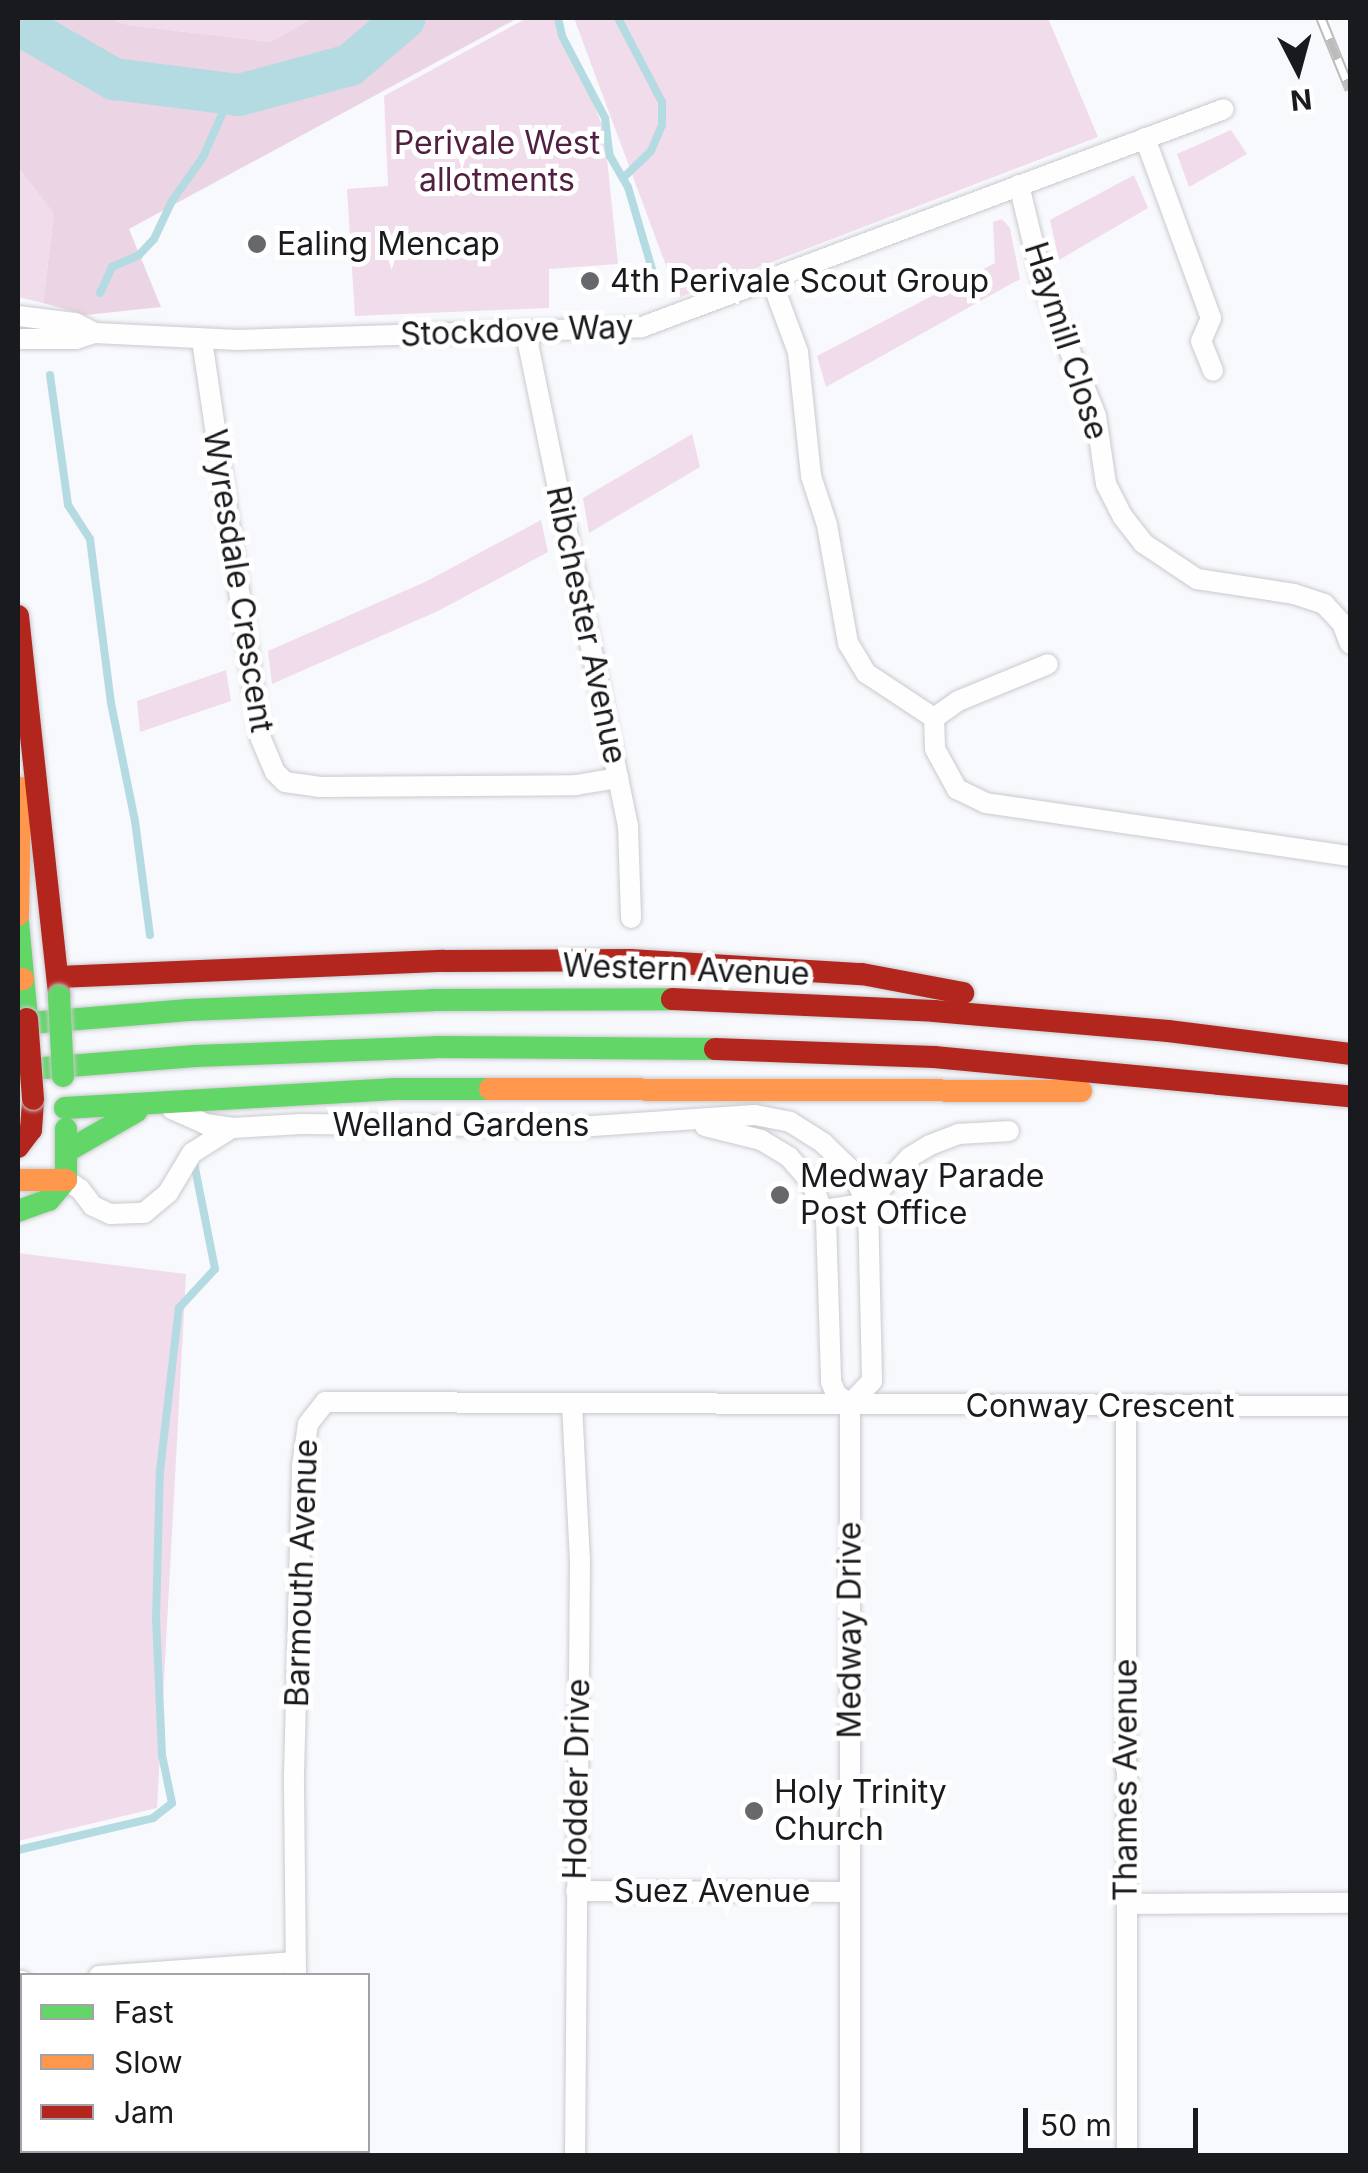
<!DOCTYPE html>
<style>
body{margin:0}
#map{position:relative;width:1368px;height:2173px;overflow:hidden;background:#f8f9fd;font-family:Inter,sans-serif}
div>[style]{position:absolute}
.green>*{inset:0;background:#f1dceb}
.forest>*{inset:0;background:#ebd5e4}
.stream>*{height:8px;margin:-4px;padding:0 4px;transform-origin:4px;border-radius:4px;background:#b4dbe2}
.river>*{height:42px;margin:-21px;padding:0 21px;transform-origin:21px;border-radius:21px;background:#b4dbe2}
.roads{filter:drop-shadow(0 0 2px #c9cace) drop-shadow(0 0 2px #c9cace)}
.street>*{height:20px;margin:-10px;padding:0 10px;transform-origin:10px;border-radius:10px;background:#fefeff}
.fast>*{height:22px;margin:-11px;padding:0 11px;transform-origin:11px;border-radius:11px;background:#63d668}
.slow>*{height:22px;margin:-11px;padding:0 11px;transform-origin:11px;border-radius:11px;background:#ff974d}
.jam>*{height:22px;margin:-11px;padding:0 11px;transform-origin:11px;border-radius:11px;background:#b3261e}
.rail>*{height:11px;margin-top:-5.5px;transform-origin:0;background:repeating-linear-gradient(90deg,#fff 0 22px,#bcbcbc 0 44px);box-sizing:border-box;border-block:2px solid #bcbcbc}
.bridges{filter:drop-shadow(0 0 2px #c9cace) drop-shadow(0 0 2px #c9cace)}
.fast-bridge>*{height:22px;margin:-11px;padding:0 11px;transform-origin:11px;border-radius:11px;background:#63d668}
.jam-bridge>*{height:22px;margin:-11px;padding:0 11px;transform-origin:11px;border-radius:11px;background:#b3261e}
.dots>*{width:28px;height:28px;translate:-50% -50%;box-sizing:border-box;border:5px solid #fff;border-radius:50%}
span{translate:-50% -50%;white-space:nowrap;text-align:center;line-height:1.15;-webkit-text-stroke:10px #fff;paint-order:stroke}
.park-label{font-size:32px;color:#511f41}
.poi-label{font-size:32px;color:#191a1d}
.left{translate:0 -50%;text-align:left}
.street-label{font-size:32px;color:#191a1d}
.frame{position:absolute;inset:0;border:20px solid #191a1d;pointer-events:none}
.legend{position:absolute;left:20px;top:1973px;width:350px;height:180px;box-sizing:border-box;background:#fff;border:2px solid #a3a3a5;margin:0;padding:12px 18px;list-style:none;font-size:30px;color:#191a1d}
.legend li{display:flex;align-items:center;gap:20px;height:50px}
.legend b{width:50px;border:2px solid #a3a3a5}
.north{position:absolute;left:1248px;top:20px;width:100px;height:100px;-webkit-text-stroke:8px #fff;paint-order:stroke;rotate:174deg;font-size:28px;font-weight:700;line-height:40px;text-align:center;color:#191a1d}
.north::after{content:'';display:block;margin:auto;width:35px;height:45px;background:#191a1d;clip-path:polygon(50% 0,100% 100%,50% 72%,0 100%)}
.scale{position:absolute;left:1023px;top:2108px;width:175px;height:45px;box-sizing:border-box;border:5px solid #191a1d;border-top:0;padding-left:12px;font-size:30px;line-height:35px;white-space:nowrap;color:#191a1d;-webkit-text-stroke:8px #fff;paint-order:stroke}
</style>
<div id="map">
<div class="green">
<div style="clip-path:polygon(108px 18px,313px 18px,270px 42px,128px 25px)"></div>
<div style="clip-path:polygon(527px 18px,559px 18px,604px 130px,618px 264px,549px 269px,549px 308px,355px 316px,347px 189px,388px 186px,384px 96px)"></div>
<div style="clip-path:polygon(574px 18px,1048px 18px,1098px 137px,678px 298px)"></div>
<div style="clip-path:polygon(1231px 130px,1247px 154px,1189px 187px,1177px 154px)"></div>
<div style="clip-path:polygon(18px 167px,54px 214px,43px 303px,18px 297px)"></div>
<div style="clip-path:polygon(1134px 175px,1148px 208px,1059px 260px,1050px 220px)"></div>
<div style="clip-path:polygon(1002px 219px,1010px 228px,1020px 279px,826px 387px,817px 356px,995px 263px,993px 222px)"></div>
<div style="clip-path:polygon(692px 434px,700px 467px,589px 533px,583px 498px)"></div>
<div style="clip-path:polygon(541px 520px,548px 552px,438px 611px,272px 684px,268px 651px,425px 582px)"></div>
<div style="clip-path:polygon(226px 670px,231px 701px,140px 732px,137px 701px)"></div>
<div style="clip-path:polygon(18px 1253px,186px 1274px,157px 1808px,18px 1841px)"></div>
</div>
<div class="forest">
<div style="clip-path:polygon(18px 18px,108px 18px,128px 25px,270px 42px,313px 18px,518px 18px,129px 229px,161px 307px,86px 315px,43px 303px,54px 214px,18px 167px)"></div>
</div>
<div class="stream">
<div style="left:558px;top:18px;width:18px;rotate:77deg"></div>
<div style="left:562px;top:36px;width:93px;rotate:62.3deg"></div>
<div style="left:605px;top:118px;width:38px;rotate:83deg"></div>
<div style="left:610px;top:156px;width:36px;rotate:60deg"></div>
<div style="left:628px;top:187px;width:93px;rotate:73.7deg"></div>
<div style="left:618px;top:18px;width:95px;rotate:62.4deg"></div>
<div style="left:662px;top:102px;width:23px;rotate:90deg"></div>
<div style="left:662px;top:125px;width:28px;rotate:113deg"></div>
<div style="left:651px;top:151px;width:39px;rotate:136deg"></div>
<div style="left:100px;top:293px;width:29px;rotate:-65deg"></div>
<div style="left:112px;top:267px;width:30px;rotate:-24deg"></div>
<div style="left:139px;top:255px;width:22px;rotate:-47deg"></div>
<div style="left:154px;top:239px;width:42px;rotate:-64.7deg"></div>
<div style="left:172px;top:201px;width:54px;rotate:-54.8deg"></div>
<div style="left:203px;top:157px;width:69px;rotate:-66deg"></div>
<div style="left:50px;top:375px;width:131px;rotate:82.1deg"></div>
<div style="left:68px;top:505px;width:40px;rotate:57.1deg"></div>
<div style="left:90px;top:539px;width:165px;rotate:82.7deg"></div>
<div style="left:111px;top:703px;width:120px;rotate:78.5deg"></div>
<div style="left:135px;top:821px;width:115px;rotate:82.5deg"></div>
<div style="left:18px;top:1850px;width:139px;rotate:-13.3deg"></div>
<div style="left:153px;top:1818px;width:24px;rotate:-38deg"></div>
<div style="left:172px;top:1803px;width:49px;rotate:-101.8deg"></div>
<div style="left:162px;top:1755px;width:136px;rotate:-92.5deg"></div>
<div style="left:156px;top:1619px;width:148px;rotate:-88.5deg"></div>
<div style="left:160px;top:1471px;width:164px;rotate:-83.4deg"></div>
<div style="left:179px;top:1308px;width:53px;rotate:-47.3deg"></div>
<div style="left:215px;top:1269px;width:108px;rotate:-101.2deg"></div>
</div>
<div class="river">
<div style="left:18px;top:24px;width:111px;rotate:29.8deg"></div>
<div style="left:114px;top:79px;width:126px;rotate:7.3deg"></div>
<div style="left:239px;top:95px;width:115px;rotate:-15.1deg"></div>
<div style="left:350px;top:65px;width:72px;rotate:-40.5deg"></div>
</div>
<div class="roads">
<div class="street">
<div style="left:1145px;top:138px;width:192px;rotate:69.9deg"></div>
<div style="left:1211px;top:318px;width:25px;rotate:113deg"></div>
<div style="left:1201px;top:341px;width:32px;rotate:68deg"></div>
<div style="left:1019px;top:185px;width:102px;rotate:76.4deg"></div>
<div style="left:1043px;top:284px;width:142px;rotate:68.1deg"></div>
<div style="left:1096px;top:416px;width:69px;rotate:81.6deg"></div>
<div style="left:1106px;top:484px;width:37px;rotate:63deg"></div>
<div style="left:1123px;top:517px;width:33px;rotate:52deg"></div>
<div style="left:1143px;top:543px;width:65px;rotate:33.7deg"></div>
<div style="left:1197px;top:579px;width:98px;rotate:8.8deg"></div>
<div style="left:1294px;top:594px;width:32px;rotate:18deg"></div>
<div style="left:1324px;top:604px;width:26px;rotate:47deg"></div>
<div style="left:1342px;top:623px;width:22px;rotate:69deg"></div>
<div style="left:772px;top:282px;width:75px;rotate:69.6deg"></div>
<div style="left:798px;top:352px;width:125px;rotate:84deg"></div>
<div style="left:811px;top:476px;width:52px;rotate:71.9deg"></div>
<div style="left:827px;top:525px;width:120px;rotate:79.9deg"></div>
<div style="left:848px;top:643px;width:35px;rotate:59deg"></div>
<div style="left:866px;top:673px;width:82px;rotate:33.5deg"></div>
<div style="left:934px;top:718px;width:31px;rotate:88deg"></div>
<div style="left:935px;top:749px;width:46px;rotate:61.2deg"></div>
<div style="left:957px;top:789px;width:32px;rotate:26deg"></div>
<div style="left:986px;top:803px;width:368px;rotate:8.3deg"></div>
<div style="left:18px;top:316px;width:57px;rotate:7deg"></div>
<div style="left:75px;top:323px;width:22px;rotate:27deg"></div>
<div style="left:526px;top:334px;width:502px;rotate:78.29deg"></div>
<div style="left:628px;top:826px;width:92px;rotate:88.1deg"></div>
<div style="left:18px;top:339px;width:58px"></div>
<div style="left:76px;top:339px;width:20px;rotate:-18deg"></div>
<div style="left:95px;top:333px;width:143px;rotate:2.8deg"></div>
<div style="left:238px;top:340px;width:404px;rotate:-1.8deg"></div>
<div style="left:642px;top:327px;width:621px;rotate:-20.53deg"></div>
<div style="left:202px;top:340px;width:403px;rotate:81.6deg"></div>
<div style="left:261px;top:739px;width:36px;rotate:67deg"></div>
<div style="left:275px;top:772px;width:14px;rotate:45deg"></div>
<div style="left:285px;top:782px;width:34px;rotate:8deg"></div>
<div style="left:319px;top:787px;width:257px;rotate:-0.4deg"></div>
<div style="left:576px;top:785px;width:43px;rotate:-9.5deg"></div>
<div style="left:934px;top:718px;width:29px;rotate:-35deg"></div>
<div style="left:958px;top:701px;width:97px;rotate:-22.3deg"></div>
<div style="left:172px;top:1109px;width:36px;rotate:24deg"></div>
<div style="left:205px;top:1124px;width:27px;rotate:8deg"></div>
<div style="left:232px;top:1128px;width:69px;rotate:-3.3deg"></div>
<div style="left:301px;top:1124px;width:277px;rotate:0.6deg"></div>
<div style="left:578px;top:1127px;width:177px;rotate:-3.9deg"></div>
<div style="left:755px;top:1115px;width:36px;rotate:11deg"></div>
<div style="left:790px;top:1122px;width:39px;rotate:32deg"></div>
<div style="left:823px;top:1143px;width:36px;rotate:44deg"></div>
<div style="left:849px;top:1168px;width:40px;rotate:62deg"></div>
<div style="left:868px;top:1203px;width:178px;rotate:88.7deg"></div>
<div style="left:872px;top:1381px;width:32px;rotate:134deg"></div>
<div style="left:705px;top:1126px;width:58px;rotate:14deg"></div>
<div style="left:761px;top:1140px;width:33px;rotate:31deg"></div>
<div style="left:789px;top:1157px;width:33px;rotate:49deg"></div>
<div style="left:811px;top:1182px;width:40px;rotate:68deg"></div>
<div style="left:826px;top:1219px;width:163px;rotate:88.2deg"></div>
<div style="left:831px;top:1382px;width:13px;rotate:67deg"></div>
<div style="left:836px;top:1394px;width:17px;rotate:36deg"></div>
<div style="left:66px;top:1180px;width:17px;rotate:33deg"></div>
<div style="left:80px;top:1189px;width:21px;rotate:53deg"></div>
<div style="left:93px;top:1206px;width:19px;rotate:25deg"></div>
<div style="left:110px;top:1214px;width:34px;rotate:-2deg"></div>
<div style="left:144px;top:1213px;width:31px;rotate:-40deg"></div>
<div style="left:168px;top:1193px;width:47px;rotate:-59deg"></div>
<div style="left:192px;top:1153px;width:45px;rotate:-32.3deg"></div>
<div style="left:824px;top:1210px;width:45px;rotate:-9deg"></div>
<div style="left:868px;top:1203px;width:62px;rotate:-47.6deg"></div>
<div style="left:910px;top:1157px;width:23px;rotate:-31deg"></div>
<div style="left:930px;top:1145px;width:31px;rotate:-21deg"></div>
<div style="left:959px;top:1134px;width:50px;rotate:-3.4deg"></div>
<div style="left:572px;top:1404px;width:156px;rotate:87.1deg"></div>
<div style="left:580px;top:1560px;width:596px;rotate:90.48deg"></div>
<div style="left:1126px;top:1405px;width:751px;rotate:89.92deg"></div>
<div style="left:576px;top:1891px;width:273px;rotate:0.2deg"></div>
<div style="left:1127px;top:1904px;width:223px;rotate:-0.3deg"></div>
<div style="left:99px;top:1976px;width:197px;rotate:-4.1deg"></div>
<div style="left:296px;top:1976px;width:202px;rotate:-90.6deg"></div>
<div style="left:294px;top:1774px;width:308px;rotate:-88.5deg"></div>
<div style="left:302px;top:1466px;width:42px;rotate:-81.9deg"></div>
<div style="left:308px;top:1424px;width:28px;rotate:-52deg"></div>
<div style="left:325px;top:1402px;width:1025px;rotate:0.22deg"></div>
<div style="left:18px;top:1981px;width:4px"></div>
<div style="left:34px;top:2150px;width:6px;rotate:90deg"></div>
<div style="left:293px;top:2156px;width:6px;rotate:-81deg"></div>
<div style="left:850px;top:2156px;width:752px;rotate:-90deg"></div>
</div>
<div class="fast">
<div style="left:18px;top:922px;width:97px;rotate:84.7deg"></div>
<div style="left:18px;top:1024px;width:171px;rotate:-4.7deg"></div>
<div style="left:188px;top:1010px;width:245px;rotate:-2.3deg"></div>
<div style="left:433px;top:1000px;width:239px;rotate:-0.2deg"></div>
<div style="left:18px;top:1070px;width:178px;rotate:-4.5deg"></div>
<div style="left:195px;top:1056px;width:241px;rotate:-2.1deg"></div>
<div style="left:436px;top:1047px;width:279px;rotate:0.4deg"></div>
<div style="left:65px;top:1108px;width:331px;rotate:-3.3deg"></div>
<div style="left:395px;top:1089px;width:95px"></div>
<div style="left:69px;top:1150px;width:78px;rotate:-29.8deg"></div>
<div style="left:18px;top:1211px;width:33px;rotate:-20deg"></div>
<div style="left:49px;top:1200px;width:26px;rotate:-50deg"></div>
<div style="left:66px;top:1180px;width:51px;rotate:-90deg"></div>
</div>
<div class="slow">
<div style="left:18px;top:915px;width:127px;rotate:-89.1deg"></div>
<div style="left:18px;top:980px;width:5px;rotate:-11deg"></div>
<div style="left:490px;top:1089px;width:591px;rotate:0.19deg"></div>
<div style="left:18px;top:1180px;width:48px"></div>
</div>
<div class="jam">
<div style="left:18px;top:616px;width:382px;rotate:83.8deg"></div>
<div style="left:58px;top:977px;width:386px;rotate:-2.4deg"></div>
<div style="left:444px;top:961px;width:186px;rotate:-0.3deg"></div>
<div style="left:630px;top:960px;width:232px;rotate:3.5deg"></div>
<div style="left:862px;top:974px;width:103px;rotate:10.7deg"></div>
<div style="left:672px;top:999px;width:262px;rotate:2.6deg"></div>
<div style="left:934px;top:1011px;width:235px;rotate:4.9deg"></div>
<div style="left:1168px;top:1031px;width:183px;rotate:7.2deg"></div>
<div style="left:715px;top:1049px;width:219px;rotate:2.1deg"></div>
<div style="left:934px;top:1057px;width:418px;rotate:5.4deg"></div>
<div style="left:18px;top:1147px;width:21px;rotate:-53deg"></div>
<div style="left:31px;top:1130px;width:31px;rotate:-86deg"></div>
</div>
</div>
<div class="rail">
<div style="left:1321px;top:18px;width:77px;rotate:67.8deg"></div>
</div>
<div class="bridges">
<div class="fast-bridge">
<div style="left:59px;top:996px;width:80px;rotate:87.1deg"></div>
</div>
<div class="jam-bridge">
<div style="left:27px;top:1019px;width:80px;rotate:85.7deg"></div>
</div>
</div>
<div class="dots">
<div style="left:257px;top:244px;background:#67686b"></div>
<div style="left:590px;top:281px;background:#67686b"></div>
<div style="left:780px;top:1195px;background:#67686b"></div>
<div style="left:754px;top:1811px;background:#67686b"></div>
</div>
<div class="park-label">
<span style="left:497px;top:162px">Perivale West<br>allotments</span>
</div>
<div class="poi-label">
<span class="left" style="left:277px;top:244px">Ealing Mencap</span>
<span class="left" style="left:610px;top:281px">4th Perivale Scout Group</span>
<span class="left" style="left:800px;top:1195px">Medway Parade<br>Post Office</span>
<span class="left" style="left:774px;top:1811px">Holy Trinity<br>Church</span>
</div>
<div class="street-label">
<span style="left:517px;top:331px;rotate:-2deg">Stockdove Way</span>
<span style="left:1066px;top:341px;rotate:72deg">Haymill Close</span>
<span style="left:238px;top:581px;rotate:81deg">Wyresdale Crescent</span>
<span style="left:586px;top:625px;rotate:78deg">Ribchester Avenue</span>
<span style="left:686px;top:970px;rotate:2deg">Western Avenue</span>
<span style="left:461px;top:1125px">Welland Gardens</span>
<span style="left:1100px;top:1406px">Conway Crescent</span>
<span style="left:302px;top:1573px;rotate:-88deg">Barmouth Avenue</span>
<span style="left:850px;top:1630px;rotate:-90deg">Medway Drive</span>
<span style="left:577px;top:1779px;rotate:-89deg">Hodder Drive</span>
<span style="left:1126px;top:1780px;rotate:-90deg">Thames Avenue</span>
<span style="left:712px;top:1891px">Suez Avenue</span>
</div>
<div class="frame"></div>
<ul class="legend">
<li><b style="height:12px;background:#63d668"></b>Fast</li>
<li><b style="height:12px;background:#ff974d"></b>Slow</li>
<li><b style="height:12px;background:#b3261e"></b>Jam</li>
</ul>
<div class="north">N</div>
<div class="scale">50 m</div>
</div>
